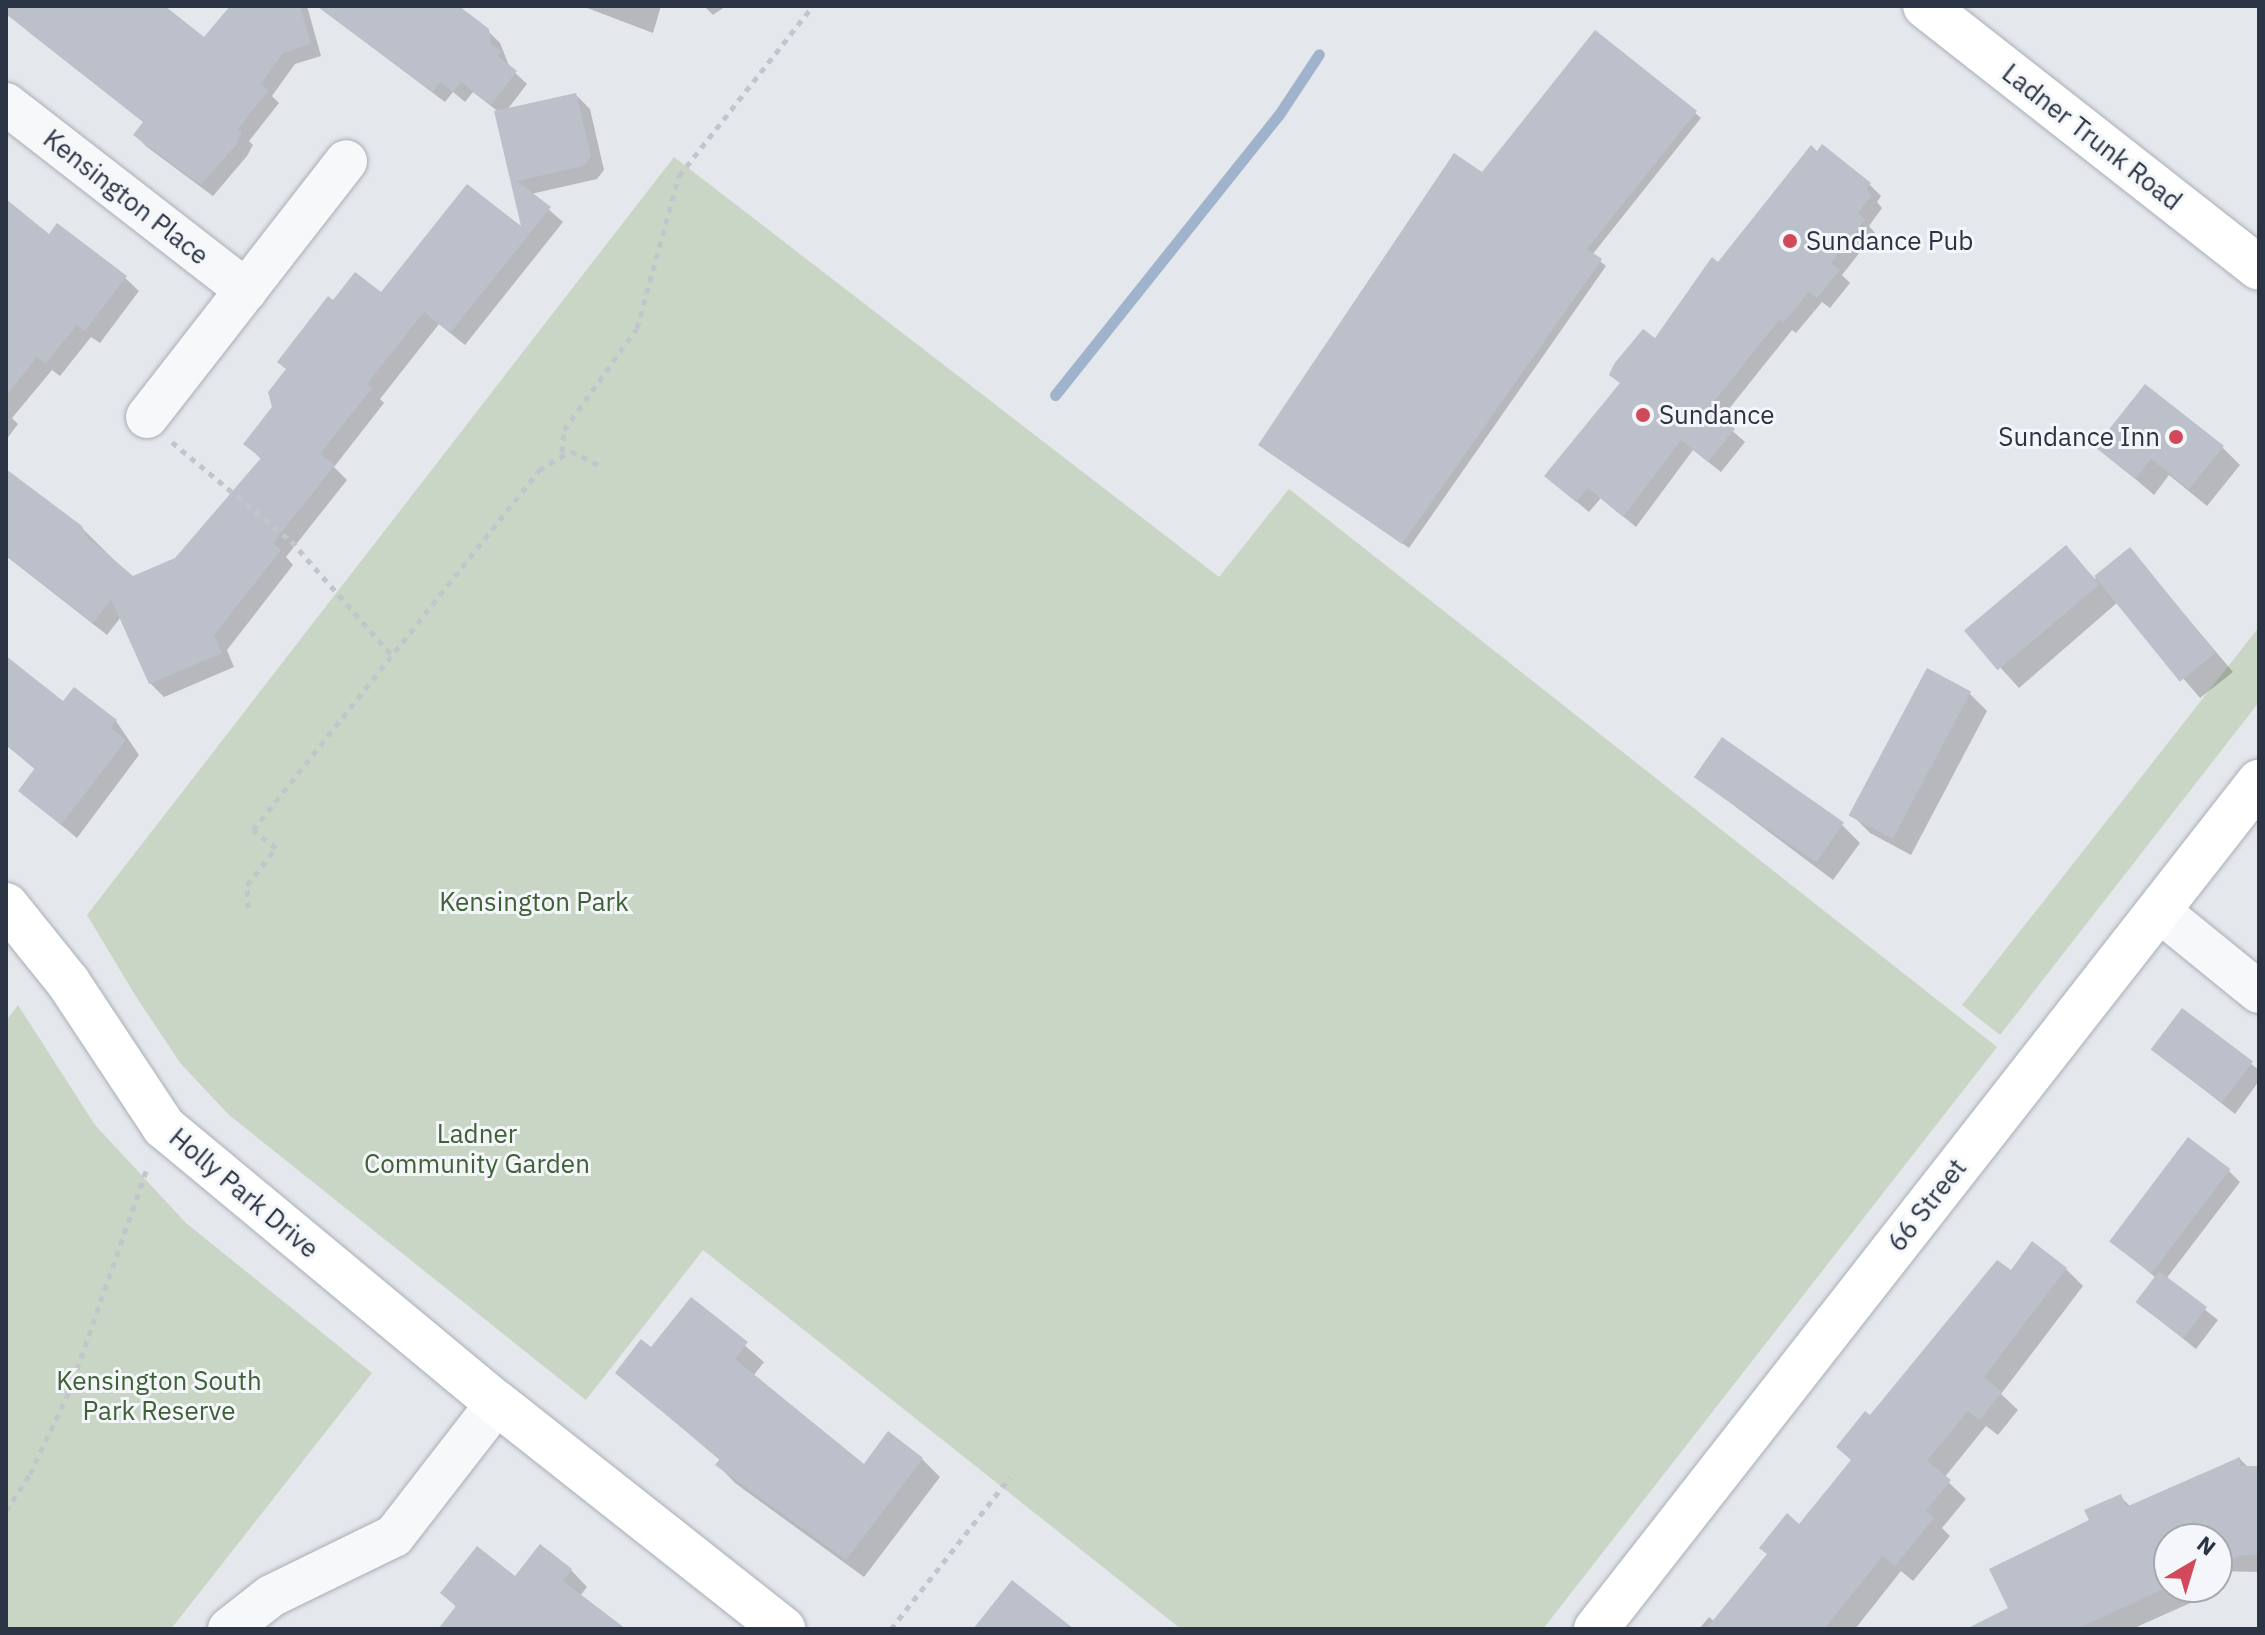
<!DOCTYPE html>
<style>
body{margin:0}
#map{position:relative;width:2265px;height:1635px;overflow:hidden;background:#e4e7ec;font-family:"IBM Plex Sans",sans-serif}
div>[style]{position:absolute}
.green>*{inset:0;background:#c9d6c5}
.shadow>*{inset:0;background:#0003}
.stream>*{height:11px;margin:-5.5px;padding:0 5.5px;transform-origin:5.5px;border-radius:5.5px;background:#9fb4cc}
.building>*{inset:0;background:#bbc0ca;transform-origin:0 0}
.path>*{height:5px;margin-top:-2.5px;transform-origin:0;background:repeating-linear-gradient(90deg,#c2c5cb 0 6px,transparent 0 12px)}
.roads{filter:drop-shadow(0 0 2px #a9aeb7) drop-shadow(0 0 2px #a9aeb7)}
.street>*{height:42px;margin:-21px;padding:0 21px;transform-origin:21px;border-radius:21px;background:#f7f8fa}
.secondary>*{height:44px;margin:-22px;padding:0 22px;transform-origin:22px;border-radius:22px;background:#fff}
.dots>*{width:22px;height:22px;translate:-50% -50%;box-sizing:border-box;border:4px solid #f4f6f9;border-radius:50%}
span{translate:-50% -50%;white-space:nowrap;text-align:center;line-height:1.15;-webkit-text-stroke:6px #f4f6f9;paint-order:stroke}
.street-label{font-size:26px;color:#2b3445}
.poi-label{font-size:26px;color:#2b3445}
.left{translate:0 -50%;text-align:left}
.right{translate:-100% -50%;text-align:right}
.park-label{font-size:26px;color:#3f6138}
.frame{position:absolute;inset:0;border:8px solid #2b3445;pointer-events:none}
.north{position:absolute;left:2153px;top:1523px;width:80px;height:80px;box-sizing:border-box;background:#f4f6f9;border:2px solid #a4a8b1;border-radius:50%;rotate:38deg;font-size:22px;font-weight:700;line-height:32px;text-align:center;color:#2b3445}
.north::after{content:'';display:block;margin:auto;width:28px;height:36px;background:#d1495b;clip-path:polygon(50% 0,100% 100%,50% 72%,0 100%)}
</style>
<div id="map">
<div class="green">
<div style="clip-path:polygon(674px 157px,1219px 577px,1289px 489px,1997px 1047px,1543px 1629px,1181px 1629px,703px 1250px,586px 1400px,229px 1115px,181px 1064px,135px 995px,87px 915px)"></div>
<div style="clip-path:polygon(2259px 627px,2259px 702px,2000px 1035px,1962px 1005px)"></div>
<div style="clip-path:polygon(18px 1005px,95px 1125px,186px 1223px,372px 1373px,171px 1629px,6px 1629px,6px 1021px)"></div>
</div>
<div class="shadow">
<div style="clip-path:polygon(10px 6px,161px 6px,204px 39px,235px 6px,307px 6px,321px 56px,295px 64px,272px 96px,279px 103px,249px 141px,253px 145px,247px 156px,213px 196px,147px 147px,135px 135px,145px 123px,30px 33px)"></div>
<div style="clip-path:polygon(317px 6px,464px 6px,450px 25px,487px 30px,500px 43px,510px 68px,527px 84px,507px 110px,576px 95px,590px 109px,604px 170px,597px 179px,531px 194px,563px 222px,465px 345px,439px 324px,380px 399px,384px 403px,334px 467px,347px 480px,286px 557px,293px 565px,227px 650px,234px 667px,164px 697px,150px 683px,121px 617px,107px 635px,6px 556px,6px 472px,81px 527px,133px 579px,176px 560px,262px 460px,246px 444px,274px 407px,334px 303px,382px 295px,524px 232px,500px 113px,473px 92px,465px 102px,453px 92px,445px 102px)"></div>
<div style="clip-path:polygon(582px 6px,661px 6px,653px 33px)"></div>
<div style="clip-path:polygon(704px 6px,726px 6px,713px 15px)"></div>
<div style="clip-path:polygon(1695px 113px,1701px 118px,1592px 255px,1606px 266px,1409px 548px,1266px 450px,1483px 174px)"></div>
<div style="clip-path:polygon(1869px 184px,1881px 196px,1877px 202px,1882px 208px,1869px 226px,1875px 233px,1842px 275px,1850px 283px,1830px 308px,1822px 302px,1796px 333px,1792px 330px,1720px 420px,1745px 442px,1721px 472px,1693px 450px,1636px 527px,1601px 498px,1589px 512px,1559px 487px,1621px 384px,1611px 374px,1656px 341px,1718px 265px)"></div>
<div style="clip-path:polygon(6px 202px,49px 237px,125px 278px,139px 291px,100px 343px,91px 337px,60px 376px,52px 370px,12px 418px,18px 424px,6px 440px)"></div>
<div style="clip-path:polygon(2098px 447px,2222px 447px,2240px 465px,2207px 506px,2169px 475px,2154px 495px)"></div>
<div style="clip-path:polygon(2066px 548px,2095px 579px,2130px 550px,2233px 672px,2200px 698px,2118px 602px,2019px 688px,1968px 632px)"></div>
<div style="clip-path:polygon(6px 662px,64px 704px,116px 721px,139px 755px,77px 838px,20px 791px,36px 770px,6px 745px)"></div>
<div style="clip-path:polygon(1969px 693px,1987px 711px,1911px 855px,1870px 833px,1852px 815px)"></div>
<div style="clip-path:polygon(1696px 777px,1842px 825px,1860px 843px,1833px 880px)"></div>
<div style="clip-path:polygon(2183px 1011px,2259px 1070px,2259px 1081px,2235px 1114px,2154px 1050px)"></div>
<div style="clip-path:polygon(2228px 1170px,2240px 1182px,2166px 1279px,2218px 1320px,2196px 1349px,2138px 1303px,2156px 1278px,2112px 1241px)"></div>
<div style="clip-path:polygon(2066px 1269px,2083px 1286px,2001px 1394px,2018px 1410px,1998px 1435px,1986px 1426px,1944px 1478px,1966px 1499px,1942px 1528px,1950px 1536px,1913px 1581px,1901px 1571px,1855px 1629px,1699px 1629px,1709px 1617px,1715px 1622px,1800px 1526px,1853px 1461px,1871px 1418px,2011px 1272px)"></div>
<div style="clip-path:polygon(692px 1300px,764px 1362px,753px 1376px,864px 1467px,922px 1459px,940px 1477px,864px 1577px,735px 1483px,718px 1465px,721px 1461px,617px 1373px,651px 1350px)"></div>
<div style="clip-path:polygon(2240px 1459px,2249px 1468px,2259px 1468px,2259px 1572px,2217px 1571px,2217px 1539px,2169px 1539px,2169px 1587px,2202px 1587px,2206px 1596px,2132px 1629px,2007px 1629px,2010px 1609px,2120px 1496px,2131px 1507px)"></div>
<div style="clip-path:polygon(571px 1570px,587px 1587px,580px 1596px,625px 1629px,450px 1629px,457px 1608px,443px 1593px)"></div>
</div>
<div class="stream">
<div style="left:1055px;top:395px;width:357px;rotate:-51.4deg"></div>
<div style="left:1278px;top:116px;width:74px;rotate:-56.5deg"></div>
</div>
<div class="building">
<div style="clip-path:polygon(6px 6px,165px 6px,204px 37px,230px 6px,300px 6px,311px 44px,283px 53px,261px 84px,269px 90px,238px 129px,242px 132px,236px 145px,201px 185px,133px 135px,143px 122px,6px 14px)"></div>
<div style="clip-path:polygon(317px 6px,459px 6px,489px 29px,491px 44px,502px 52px,498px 56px,517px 71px,491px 105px,461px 82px,453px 92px,440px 82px,433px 92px)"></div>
<div style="clip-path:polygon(1595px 30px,1697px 111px,1587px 249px,1602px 259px,1402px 544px,1258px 445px,1454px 153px,1482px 172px)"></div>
<div style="clip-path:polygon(576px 93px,591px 156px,584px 166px,517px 181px,551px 207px,450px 333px,424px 312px,367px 384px,372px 388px,320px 454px,335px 465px,273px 543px,281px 550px,214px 635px,222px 653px,149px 684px,111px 599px,93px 623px,6px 555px,6px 469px,82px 526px,86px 536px,133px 576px,175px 558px,261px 458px,243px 444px,272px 407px,268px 392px,286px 369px,277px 362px,328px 296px,333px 300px,355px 272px,381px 292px,467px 184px,521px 226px,494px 111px)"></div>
<div style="clip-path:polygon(1822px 144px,1871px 183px,1866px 190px,1872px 195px,1858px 213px,1865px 220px,1831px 263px,1840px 270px,1817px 298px,1809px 292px,1783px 323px,1779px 320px,1709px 408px,1735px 429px,1708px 462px,1681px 440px,1623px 517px,1588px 488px,1576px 502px,1544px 476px,1620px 383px,1609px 375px,1614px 364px,1643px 329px,1655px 338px,1712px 257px,1718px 262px,1811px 145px,1817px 151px)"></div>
<div style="clip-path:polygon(6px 199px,49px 234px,57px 223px,127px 276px,85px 331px,77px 325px,45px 364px,37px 357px,6px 396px)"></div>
<div style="clip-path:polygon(2145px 384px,2224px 446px,2189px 489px,2151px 459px,2135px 479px,2095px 447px)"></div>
<div style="left:2066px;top:545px;width:52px;height:133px;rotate:50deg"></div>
<div style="left:2130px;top:547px;width:136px;height:46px;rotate:51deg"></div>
<div style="clip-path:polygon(6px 656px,63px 701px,74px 687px,117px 720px,111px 728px,126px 740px,61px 825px,18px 791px,35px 768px,6px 745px)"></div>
<div style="left:1927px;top:668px;width:50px;height:167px;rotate:28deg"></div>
<div style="left:1722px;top:737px;width:149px;height:49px;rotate:35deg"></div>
<div style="left:2182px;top:1008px;width:89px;height:52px;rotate:37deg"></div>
<div style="left:2188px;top:1137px;width:53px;height:131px;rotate:37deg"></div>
<div style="clip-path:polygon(2032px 1241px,2067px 1268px,1984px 1377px,2002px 1392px,1980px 1420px,1968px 1411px,1927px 1461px,1951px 1480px,1926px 1511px,1934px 1518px,1895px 1566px,1883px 1556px,1824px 1629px,1706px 1629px,1767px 1554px,1759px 1548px,1787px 1513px,1799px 1524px,1851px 1460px,1836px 1447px,1865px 1411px,1870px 1415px,1997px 1260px,2011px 1270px)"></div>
<div style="left:2159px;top:1271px;width:60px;height:39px;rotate:37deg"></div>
<div style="clip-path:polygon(691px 1297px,748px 1342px,735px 1359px,864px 1464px,888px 1431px,923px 1458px,846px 1560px,715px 1465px,720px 1459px,615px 1373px,641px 1339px,651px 1347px)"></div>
<div style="clip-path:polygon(2240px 1457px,2240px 1466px,2259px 1466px,2259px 1555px,2242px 1555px,2217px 1566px,2217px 1539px,2169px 1539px,2169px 1587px,2076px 1629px,1966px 1629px,2008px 1608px,1989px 1569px,2089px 1520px,2084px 1510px,2121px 1494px,2126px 1507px)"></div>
<div style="clip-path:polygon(540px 1544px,572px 1569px,563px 1581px,626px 1629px,438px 1629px,456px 1606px,440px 1593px,477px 1546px,515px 1576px)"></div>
<div style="clip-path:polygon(1012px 1580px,1074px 1629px,973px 1629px)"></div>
</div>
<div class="path">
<div style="left:172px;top:442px;width:155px;rotate:39.8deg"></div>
<div style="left:291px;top:541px;width:152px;rotate:48.5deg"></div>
<div style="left:562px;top:452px;width:22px;rotate:-85deg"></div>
<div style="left:564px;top:430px;width:125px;rotate:-54.4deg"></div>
<div style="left:637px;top:328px;width:158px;rotate:-74.6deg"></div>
<div style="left:679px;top:176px;width:216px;rotate:-51.8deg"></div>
<div style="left:248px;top:908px;width:23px;rotate:-92deg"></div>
<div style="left:247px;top:885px;width:47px;rotate:-51.9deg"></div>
<div style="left:276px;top:848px;width:29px;rotate:-142deg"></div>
<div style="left:253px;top:830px;width:460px;rotate:-51.5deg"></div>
<div style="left:539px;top:470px;width:37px;rotate:-31deg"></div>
<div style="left:571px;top:451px;width:35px;rotate:27deg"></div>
<div style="left:6px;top:1511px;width:44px;rotate:-57deg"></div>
<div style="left:30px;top:1474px;width:91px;rotate:-64.6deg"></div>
<div style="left:69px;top:1392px;width:240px;rotate:-70.8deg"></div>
<div style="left:891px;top:1629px;width:193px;rotate:-51.9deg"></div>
</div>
<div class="roads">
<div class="street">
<div style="left:6px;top:104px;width:304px;rotate:37.8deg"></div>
<div style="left:147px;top:417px;width:324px;rotate:-52.1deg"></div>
<div style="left:2158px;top:910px;width:130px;rotate:39.1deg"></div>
<div style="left:229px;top:1629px;width:53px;rotate:-38.2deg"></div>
<div style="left:271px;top:1596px;width:137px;rotate:-26deg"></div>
<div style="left:394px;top:1536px;width:168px;rotate:-52.2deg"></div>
</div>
<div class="secondary">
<div style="left:1925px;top:6px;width:424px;rotate:38.1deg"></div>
<div style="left:6px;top:905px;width:99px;rotate:51.2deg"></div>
<div style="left:68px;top:982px;width:174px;rotate:56.5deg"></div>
<div style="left:164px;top:1127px;width:433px;rotate:39.7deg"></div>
<div style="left:497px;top:1403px;width:365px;rotate:38.3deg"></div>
<div style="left:1596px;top:1629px;width:1076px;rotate:-51.95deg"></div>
</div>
</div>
<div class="dots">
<div style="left:1790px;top:241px;background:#d1495b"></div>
<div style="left:1643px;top:415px;background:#d1495b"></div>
<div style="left:2176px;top:437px;background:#d1495b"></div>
</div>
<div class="street-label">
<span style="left:2092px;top:137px;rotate:38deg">Ladner Trunk Road</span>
<span style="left:126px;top:197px;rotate:38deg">Kensington Place</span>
<span style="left:244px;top:1193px;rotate:40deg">Holly Park Drive</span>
<span style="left:1927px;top:1205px;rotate:-52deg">66 Street</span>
</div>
<div class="poi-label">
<span class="left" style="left:1806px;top:241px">Sundance Pub</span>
<span class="left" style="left:1659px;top:415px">Sundance</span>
<span class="right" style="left:2160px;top:437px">Sundance Inn</span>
</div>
<div class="park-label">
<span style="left:534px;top:902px">Kensington Park</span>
<span style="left:477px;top:1149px">Ladner<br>Community Garden</span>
<span style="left:159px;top:1396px">Kensington South<br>Park Reserve</span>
</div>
<div class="frame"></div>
<div class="north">N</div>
</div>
